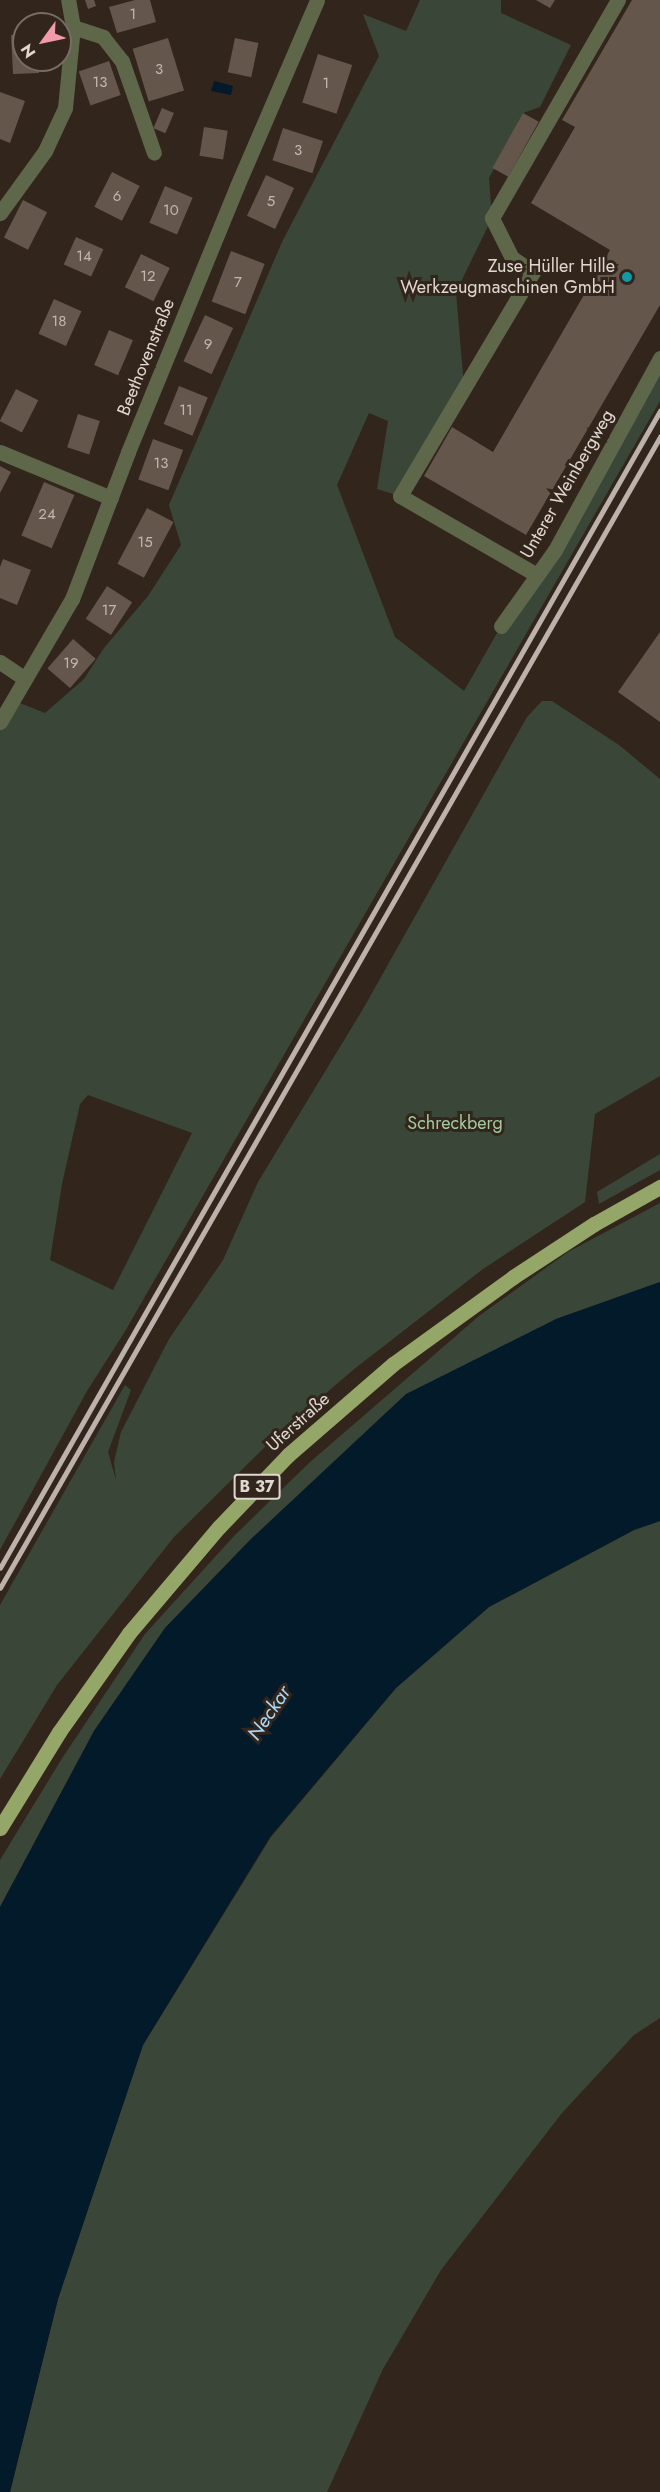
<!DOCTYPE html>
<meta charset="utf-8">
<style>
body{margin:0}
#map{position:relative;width:660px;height:2492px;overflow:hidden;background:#32251c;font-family:Jost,sans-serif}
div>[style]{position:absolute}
.green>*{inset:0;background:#3a4738}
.water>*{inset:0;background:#021a29}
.building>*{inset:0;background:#65564c;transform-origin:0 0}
.minor>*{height:15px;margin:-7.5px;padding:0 7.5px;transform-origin:7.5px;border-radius:7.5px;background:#5e674a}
.major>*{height:15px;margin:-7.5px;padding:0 7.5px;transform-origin:7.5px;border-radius:7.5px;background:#94a768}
.rail>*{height:4.5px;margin:-2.25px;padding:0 2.25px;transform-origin:2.25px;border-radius:2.25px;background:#bcb2ab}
.dots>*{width:16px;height:16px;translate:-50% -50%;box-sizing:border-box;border:3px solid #32251c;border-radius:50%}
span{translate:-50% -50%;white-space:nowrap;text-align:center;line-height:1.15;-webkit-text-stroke:6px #32251c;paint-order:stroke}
.number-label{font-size:15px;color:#c1b7b0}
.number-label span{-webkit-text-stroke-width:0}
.shield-label span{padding:2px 4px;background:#32251c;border:2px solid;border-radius:4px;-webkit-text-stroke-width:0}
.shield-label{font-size:16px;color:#e0d7d1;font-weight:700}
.poi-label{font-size:18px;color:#e0d7d1}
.right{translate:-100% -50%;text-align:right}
.street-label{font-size:18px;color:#e0d7d1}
.park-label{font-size:18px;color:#a4cb9f}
.water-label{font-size:20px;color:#a6d9fd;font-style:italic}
.north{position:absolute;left:12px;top:12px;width:60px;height:60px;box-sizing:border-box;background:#32251c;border:2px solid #786c64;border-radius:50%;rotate:237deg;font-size:16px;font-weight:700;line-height:24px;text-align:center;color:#e0d7d1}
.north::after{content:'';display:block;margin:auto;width:21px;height:27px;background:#f39aa9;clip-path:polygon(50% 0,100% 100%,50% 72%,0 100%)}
</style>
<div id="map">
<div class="green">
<div style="clip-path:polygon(evenodd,420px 0,501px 0,501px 13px,571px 45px,540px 107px,523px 113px,489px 178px,492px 218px,456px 292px,464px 387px,400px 496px,377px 489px,388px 421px,369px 413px,337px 485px,395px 637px,464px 691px,501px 626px,555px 550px,660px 358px,660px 401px,124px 1333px,87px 1391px,0 1550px,0 722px,12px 700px,45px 713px,84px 679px,104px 648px,148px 596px,181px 545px,169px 505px,282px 242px,379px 56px,363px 14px,406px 31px,420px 0,88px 1095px,192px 1133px,113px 1290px,50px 1260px,62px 1184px,80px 1104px,88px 1095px)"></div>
<div style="clip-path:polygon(542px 701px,552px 701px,619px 745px,660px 779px,660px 1076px,595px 1114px,585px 1202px,483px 1269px,353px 1370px,274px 1438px,174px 1537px,57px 1685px,0 1779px,0 1605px,125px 1385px,131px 1390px,108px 1452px,116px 1480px,114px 1462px,121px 1432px,169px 1339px,223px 1260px,258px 1182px,363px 1009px,527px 717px)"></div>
<div style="clip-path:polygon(660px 1154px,660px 1170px,599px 1204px,597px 1192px)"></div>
<div style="clip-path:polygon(660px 1203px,660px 1282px,556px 1319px,252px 1538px,165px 1628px,94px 1731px,0 1907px,0 1860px,61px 1760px,145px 1634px,234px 1536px,309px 1463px,479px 1316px,568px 1252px)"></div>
<div style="clip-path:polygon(660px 1521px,660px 2018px,634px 2035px,562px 2113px,441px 2270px,383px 2369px,327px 2492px,10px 2492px,58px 2299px,143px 2045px,271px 1837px,396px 1688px,489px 1607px,634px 1530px)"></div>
</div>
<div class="water">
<div style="clip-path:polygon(214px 81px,233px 86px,231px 95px,211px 91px)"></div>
<div style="clip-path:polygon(660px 1282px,660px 1521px,634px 1530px,489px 1607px,396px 1688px,270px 1837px,143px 2045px,58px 2299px,10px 2492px,0 2492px,0 1907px,94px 1731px,165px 1628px,252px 1538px,406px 1394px,556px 1319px)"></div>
</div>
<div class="building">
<div style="clip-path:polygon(85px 0,94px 0,96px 6px,88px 9px)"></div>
<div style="clip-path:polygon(135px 0,150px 0,156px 22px,117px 33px,109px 7px)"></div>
<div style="clip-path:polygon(536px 0,555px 0,550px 8px)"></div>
<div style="clip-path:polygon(632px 0,660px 0,660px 305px,526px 535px,424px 476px,452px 427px,493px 452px,610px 250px,531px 203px,575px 127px,562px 120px)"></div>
<div style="clip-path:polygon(24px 34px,24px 60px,38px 60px,39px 73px,13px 74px,11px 35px)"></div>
<div style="left:168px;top:38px;width:55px;height:37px;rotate:73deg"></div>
<div style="left:235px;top:38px;width:24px;height:35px;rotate:12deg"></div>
<div style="left:318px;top:54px;width:36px;height:51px;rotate:18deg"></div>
<div style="left:109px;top:61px;width:36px;height:32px;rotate:71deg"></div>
<div style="clip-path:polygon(0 92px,25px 101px,10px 143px,0 139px)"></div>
<div style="left:162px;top:108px;width:13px;height:22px;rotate:23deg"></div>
<div style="left:523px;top:113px;width:18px;height:63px;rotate:29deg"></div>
<div style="left:204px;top:127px;width:24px;height:29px;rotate:9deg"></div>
<div style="left:283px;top:128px;width:42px;height:34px;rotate:18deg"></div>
<div style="left:112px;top:172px;width:31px;height:39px;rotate:27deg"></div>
<div style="left:266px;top:175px;width:31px;height:45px;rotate:25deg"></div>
<div style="left:165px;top:186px;width:30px;height:40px;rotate:23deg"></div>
<div style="left:23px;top:200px;width:27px;height:42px;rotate:27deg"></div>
<div style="left:76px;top:237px;width:30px;height:30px;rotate:24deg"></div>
<div style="left:231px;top:251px;width:36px;height:54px;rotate:21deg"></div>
<div style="left:141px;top:254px;width:32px;height:37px;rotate:26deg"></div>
<div style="left:54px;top:299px;width:30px;height:38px;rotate:24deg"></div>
<div style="left:205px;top:315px;width:31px;height:51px;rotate:25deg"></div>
<div style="left:109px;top:330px;width:26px;height:38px;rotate:23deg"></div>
<div style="left:179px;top:386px;width:31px;height:41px;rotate:22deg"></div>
<div style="left:16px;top:389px;width:25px;height:36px;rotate:27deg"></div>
<div style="left:78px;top:414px;width:23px;height:35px;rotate:18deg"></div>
<div style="left:153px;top:439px;width:32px;height:43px;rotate:20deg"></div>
<div style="clip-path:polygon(0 466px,11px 472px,0 493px)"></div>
<div style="left:44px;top:482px;width:33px;height:58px;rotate:23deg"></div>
<div style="left:147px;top:508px;width:30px;height:63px;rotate:28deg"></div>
<div style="clip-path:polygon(3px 559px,31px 570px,17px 605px,0 598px,0 567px)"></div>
<div style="left:107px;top:586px;width:30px;height:39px;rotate:33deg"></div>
<div style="clip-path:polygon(660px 632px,660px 722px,618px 692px)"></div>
<div style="left:73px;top:639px;width:30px;height:39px;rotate:41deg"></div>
</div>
<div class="minor">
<div style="left:73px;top:27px;width:32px;rotate:18deg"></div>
<div style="left:103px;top:37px;width:31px;rotate:52deg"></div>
<div style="left:122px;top:61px;width:97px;rotate:70.8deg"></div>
<div style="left:0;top:213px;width:77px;rotate:-54deg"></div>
<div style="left:45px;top:151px;width:47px;rotate:-65.1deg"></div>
<div style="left:65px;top:108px;width:81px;rotate:-84.4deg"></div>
<div style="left:73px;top:27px;width:27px;rotate:-100deg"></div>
<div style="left:0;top:452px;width:120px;rotate:22.5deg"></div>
<div style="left:537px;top:575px;width:158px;rotate:-150deg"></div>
<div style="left:400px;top:496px;width:261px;rotate:-59.3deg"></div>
<div style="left:533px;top:272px;width:25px;rotate:-146deg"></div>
<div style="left:512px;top:258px;width:45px;rotate:-116.6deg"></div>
<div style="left:492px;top:218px;width:252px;rotate:-60deg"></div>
<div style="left:501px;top:626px;width:93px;rotate:-54.6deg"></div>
<div style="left:555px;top:550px;width:219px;rotate:-61.3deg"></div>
<div style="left:0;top:662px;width:30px;rotate:34deg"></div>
<div style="left:0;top:722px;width:143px;rotate:-59.7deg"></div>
<div style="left:72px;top:599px;width:157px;rotate:-69.1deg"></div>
<div style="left:128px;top:452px;width:287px;rotate:-67.7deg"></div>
<div style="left:237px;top:186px;width:202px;rotate:-66.7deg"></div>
</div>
<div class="major">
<div style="left:0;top:1828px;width:113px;rotate:-58.4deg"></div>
<div style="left:59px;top:1732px;width:121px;rotate:-54.7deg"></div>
<div style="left:129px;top:1633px;width:139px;rotate:-49.7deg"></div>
<div style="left:219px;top:1527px;width:100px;rotate:-46.2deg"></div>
<div style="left:288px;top:1455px;width:139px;rotate:-40.9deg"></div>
<div style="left:393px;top:1364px;width:148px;rotate:-35.9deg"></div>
<div style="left:513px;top:1277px;width:97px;rotate:-33.2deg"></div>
<div style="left:594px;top:1224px;width:76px;rotate:-29.3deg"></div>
</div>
<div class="rail">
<div style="left:0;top:1568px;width:1332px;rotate:-60.3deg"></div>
<div style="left:0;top:1588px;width:1327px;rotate:-60.17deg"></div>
</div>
<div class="dots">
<div style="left:627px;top:277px;background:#0f9aa8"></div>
</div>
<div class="number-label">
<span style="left:133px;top:15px">1</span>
<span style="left:159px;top:70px">3</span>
<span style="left:100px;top:83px">13</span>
<span style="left:326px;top:84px">1</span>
<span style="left:298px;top:151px">3</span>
<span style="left:117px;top:197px">6</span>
<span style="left:271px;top:202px">5</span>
<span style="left:171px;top:211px">10</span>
<span style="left:84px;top:257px">14</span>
<span style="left:148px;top:277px">12</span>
<span style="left:238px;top:283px">7</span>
<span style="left:59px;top:322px">18</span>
<span style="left:208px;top:345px">9</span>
<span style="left:186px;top:411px">11</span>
<span style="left:161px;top:464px">13</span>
<span style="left:47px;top:515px">24</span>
<span style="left:145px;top:543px">15</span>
<span style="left:109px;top:611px">17</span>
<span style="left:71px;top:664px">19</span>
</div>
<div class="shield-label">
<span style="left:257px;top:1487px">B 37</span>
</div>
<div class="poi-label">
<span class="right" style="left:615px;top:277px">Zuse Hüller Hille<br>Werkzeugmaschinen GmbH</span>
</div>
<div class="street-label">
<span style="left:146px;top:357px;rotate:-68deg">Beethovenstraße</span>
<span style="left:567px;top:484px;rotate:-60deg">Unterer Weinbergweg</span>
<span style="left:298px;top:1422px;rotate:-42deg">Uferstraße</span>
</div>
<div class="park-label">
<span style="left:455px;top:1123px">Schreckberg</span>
</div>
<div class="water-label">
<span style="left:269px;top:1713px;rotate:-56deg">Neckar</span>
</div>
<div class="north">N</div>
</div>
